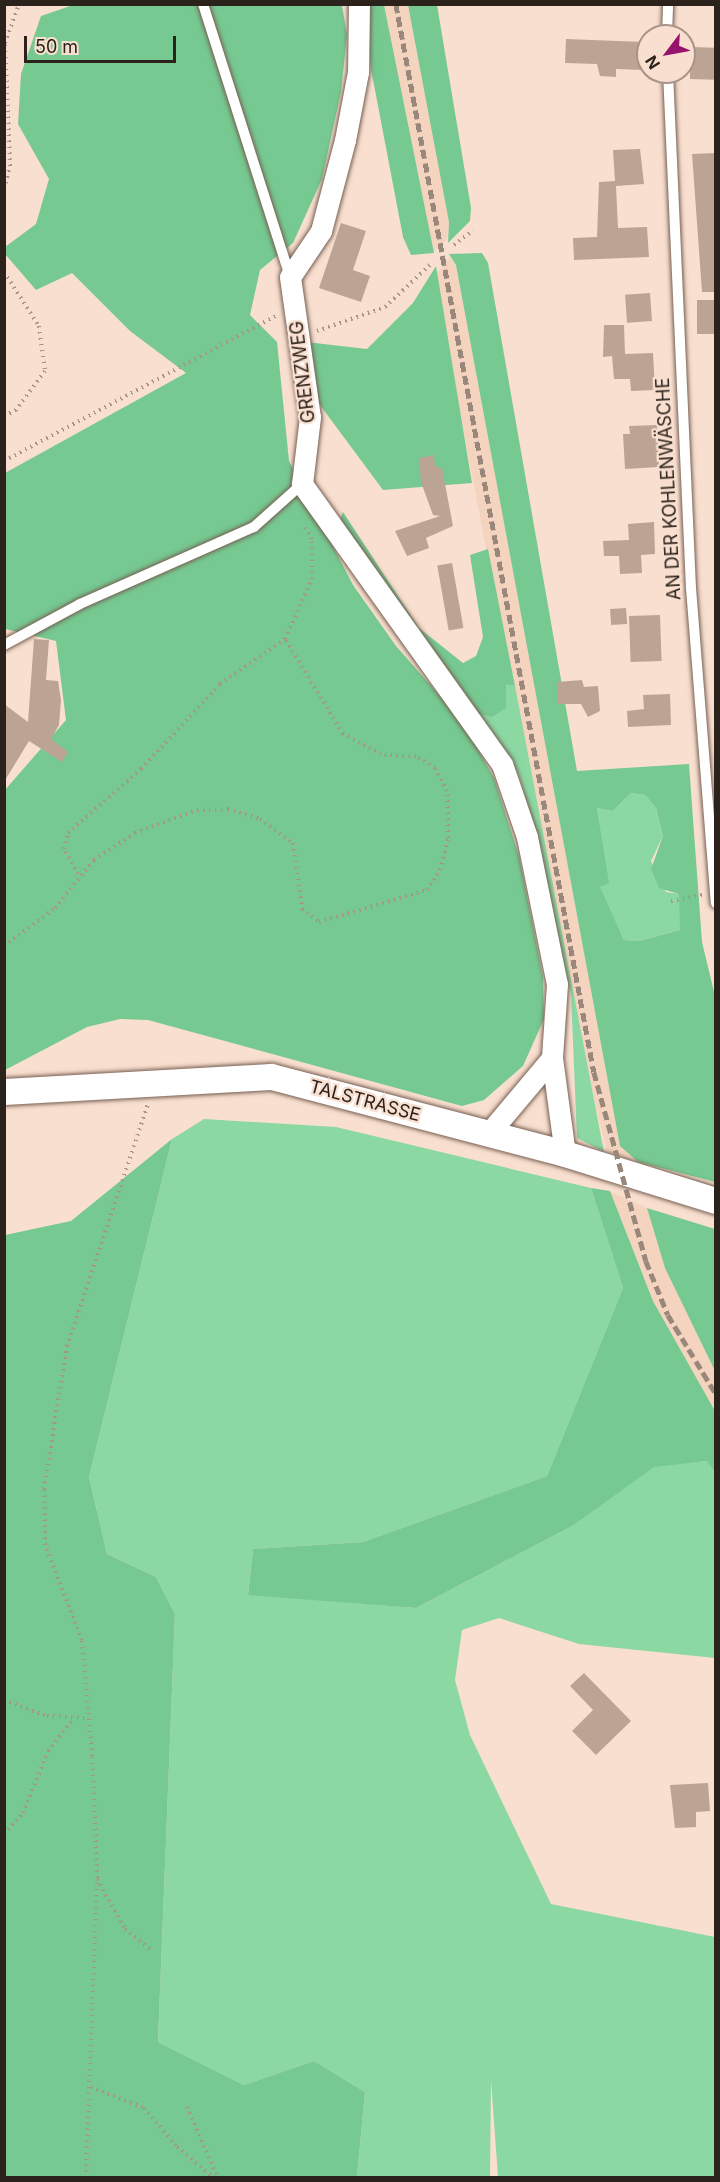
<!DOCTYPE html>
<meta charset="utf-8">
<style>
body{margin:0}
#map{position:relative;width:720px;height:2182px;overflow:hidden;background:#f9dfcf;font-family:Inter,sans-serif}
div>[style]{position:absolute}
.built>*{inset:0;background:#f4d3bf}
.green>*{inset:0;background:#8bd8a3}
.forest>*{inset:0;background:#76c991}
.building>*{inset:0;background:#bca495;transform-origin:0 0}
.path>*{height:4px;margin-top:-2px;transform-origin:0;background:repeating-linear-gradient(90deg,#a79387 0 1.5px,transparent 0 6px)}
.roads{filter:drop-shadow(0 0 2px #765f52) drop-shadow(0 0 2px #765f52)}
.service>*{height:10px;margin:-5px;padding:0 5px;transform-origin:5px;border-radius:5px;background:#fff}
.minor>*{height:21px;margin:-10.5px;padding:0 10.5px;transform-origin:10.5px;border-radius:10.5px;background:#fff}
.tertiary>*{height:26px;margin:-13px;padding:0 13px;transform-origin:13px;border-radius:13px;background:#fff}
.rail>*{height:4.5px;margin-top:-2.25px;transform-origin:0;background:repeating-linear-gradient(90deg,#99877b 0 9px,transparent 0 13.5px)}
span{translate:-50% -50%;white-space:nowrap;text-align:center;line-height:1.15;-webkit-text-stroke:4.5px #f9dfcf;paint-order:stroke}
.street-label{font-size:18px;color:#2b221c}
.frame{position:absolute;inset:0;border:6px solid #2b221c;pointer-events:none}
.north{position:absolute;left:636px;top:24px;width:60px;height:60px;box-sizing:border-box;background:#f9dfcf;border:2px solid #a79387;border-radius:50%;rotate:238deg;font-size:16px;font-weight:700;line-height:24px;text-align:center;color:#2b221c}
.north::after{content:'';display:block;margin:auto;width:21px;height:27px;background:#96146c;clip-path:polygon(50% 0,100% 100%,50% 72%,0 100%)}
.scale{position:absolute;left:24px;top:36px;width:152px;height:27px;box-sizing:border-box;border:3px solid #2b221c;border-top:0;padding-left:8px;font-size:18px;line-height:21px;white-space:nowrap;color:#2b221c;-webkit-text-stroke:4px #f9dfcf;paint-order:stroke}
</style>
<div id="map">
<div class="built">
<div style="clip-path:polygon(384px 5px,408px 5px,449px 222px,447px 240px,433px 251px)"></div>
<div style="clip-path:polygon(450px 257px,456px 265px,620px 1146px,638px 1162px,607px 1151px,587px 1073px,434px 277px)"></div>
<div style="clip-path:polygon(610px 1191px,647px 1208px,665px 1268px,715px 1371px,715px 1411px,653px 1301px)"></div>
</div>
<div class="green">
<div style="clip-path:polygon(506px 683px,515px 686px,604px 1152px,577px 1138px,571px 995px,531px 815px,518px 773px,477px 713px)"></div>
<div style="clip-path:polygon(631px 793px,645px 795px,656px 808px,663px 836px,651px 861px,666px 892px,680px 894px,680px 930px,639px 941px,624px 940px,599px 887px,608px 883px,597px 808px,613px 811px)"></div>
<div style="clip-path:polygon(204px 1119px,336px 1127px,591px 1188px,623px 1288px,547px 1476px,363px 1542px,253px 1549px,248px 1594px,416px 1608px,574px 1525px,654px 1466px,707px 1461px,716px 1472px,715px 1658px,579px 1644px,499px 1618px,462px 1630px,455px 1680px,470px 1735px,551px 1904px,715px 1937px,715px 2177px,498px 2177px,491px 2080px,490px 2177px,357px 2177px,365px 2092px,314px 2061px,244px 2085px,158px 2042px,175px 1614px,156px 1577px,107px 1554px,89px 1477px,172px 1139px)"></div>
</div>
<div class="forest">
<div style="clip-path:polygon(76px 4px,342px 5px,347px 35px,341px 92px,322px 179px,293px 243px,260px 270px,250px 315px,277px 342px,289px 461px,353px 585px,396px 646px,462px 721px,494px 778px,519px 856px,543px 977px,544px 1019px,523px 1066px,484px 1100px,462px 1106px,148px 1020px,120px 1019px,87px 1027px,5px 1070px,4px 791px,66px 720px,56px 641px,5px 629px,5px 473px,186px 373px,130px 331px,72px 273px,36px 290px,5px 254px,5px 247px,36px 224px,49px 179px,18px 124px,21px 74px,41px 16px)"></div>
<div style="clip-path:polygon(365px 5px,384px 5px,434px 253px,411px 255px,403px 237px,371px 69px)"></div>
<div style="clip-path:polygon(408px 5px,437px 5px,471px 208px,470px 221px,448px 243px,449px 222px)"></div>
<div style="clip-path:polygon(evenodd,482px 253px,488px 263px,577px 771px,689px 764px,702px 942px,715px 996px,715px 1182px,638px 1162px,620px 1146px,456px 265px,449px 254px,482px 253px,631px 793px,645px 795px,656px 808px,663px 836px,651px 869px,659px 888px,679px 894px,680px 930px,639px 941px,624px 940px,600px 887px,609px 883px,597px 808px,613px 811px,631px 793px)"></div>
<div style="clip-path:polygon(436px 266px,472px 483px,383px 490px,314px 397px,306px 342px,367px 349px,413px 303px)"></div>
<div style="clip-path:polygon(343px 512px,419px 628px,463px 663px,476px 656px,483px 637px,470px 555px,488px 549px,515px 686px,506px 684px,506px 708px,492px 717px,477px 713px,340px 519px)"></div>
<div style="clip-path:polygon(172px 1139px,89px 1477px,107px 1554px,156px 1577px,175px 1614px,158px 2042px,244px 2085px,314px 2061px,365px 2092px,357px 2177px,5px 2177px,5px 1235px,71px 1221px)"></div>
<div style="clip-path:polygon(591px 1188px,610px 1191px,653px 1301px,715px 1411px,715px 1472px,707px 1461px,654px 1467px,574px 1525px,416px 1608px,248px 1595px,253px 1549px,363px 1542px,547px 1476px,623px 1288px)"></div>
<div style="clip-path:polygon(647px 1208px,715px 1229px,715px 1371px,665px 1268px)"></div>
</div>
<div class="building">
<div style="clip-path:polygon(566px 39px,644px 42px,643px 70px,616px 69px,616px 77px,600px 76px,597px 64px,565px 63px)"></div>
<div style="left:691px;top:47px;width:25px;height:32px;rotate:2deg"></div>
<div style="clip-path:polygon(640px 149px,644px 184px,616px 186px,618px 228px,647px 227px,649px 257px,574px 260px,573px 238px,597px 237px,599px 182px,615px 181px,613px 150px)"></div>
<div style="clip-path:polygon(716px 153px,716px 292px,702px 292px,692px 154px)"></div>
<div style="clip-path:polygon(341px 223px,366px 231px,353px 270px,370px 276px,361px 302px,319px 288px)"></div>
<div style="left:650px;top:293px;width:28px;height:25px;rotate:86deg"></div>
<div style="left:716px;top:300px;width:34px;height:19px;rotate:90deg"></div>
<div style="clip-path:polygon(604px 325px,624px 325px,625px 354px,653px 353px,655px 390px,631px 391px,630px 379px,614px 379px,612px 356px,603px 357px)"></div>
<div style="clip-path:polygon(657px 425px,659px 467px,625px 469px,623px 434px,630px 434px,629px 426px)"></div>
<div style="clip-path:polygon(433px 455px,436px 467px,442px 468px,453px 526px,426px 538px,429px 548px,407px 556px,395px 531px,440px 516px,433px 515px,421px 482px,419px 458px)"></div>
<div style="clip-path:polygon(654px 522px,655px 554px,641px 555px,642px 573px,620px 574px,619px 556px,604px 556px,603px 541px,629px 540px,628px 524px)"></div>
<div style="left:452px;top:563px;width:66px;height:15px;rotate:80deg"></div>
<div style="left:626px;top:608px;width:16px;height:16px;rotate:86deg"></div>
<div style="left:660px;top:615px;width:46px;height:31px;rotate:88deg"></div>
<div style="clip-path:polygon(34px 639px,49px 640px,46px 680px,58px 681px,61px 700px,59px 725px,51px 739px,68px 752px,62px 762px,29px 741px,4px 782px,4px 704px,28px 722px)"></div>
<div style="clip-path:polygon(582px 680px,584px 687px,598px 686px,600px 711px,588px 717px,581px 704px,558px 704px,557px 682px)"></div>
<div style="clip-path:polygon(670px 694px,671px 725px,628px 727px,627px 711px,644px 709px,643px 695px)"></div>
<div style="clip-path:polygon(584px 1673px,631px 1721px,596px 1755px,572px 1731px,593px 1710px,570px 1686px)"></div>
<div style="clip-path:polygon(708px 1783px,710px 1811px,696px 1812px,696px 1827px,675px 1828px,670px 1785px)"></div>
</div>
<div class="path">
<div style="left:4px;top:189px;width:24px;rotate:-75deg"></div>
<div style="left:10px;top:166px;width:123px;rotate:-92.3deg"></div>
<div style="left:5px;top:43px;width:41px;rotate:-70.3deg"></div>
<div style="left:454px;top:245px;width:24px;rotate:-38deg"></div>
<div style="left:4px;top:272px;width:64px;rotate:57.1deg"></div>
<div style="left:39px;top:326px;width:45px;rotate:82.4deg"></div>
<div style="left:45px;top:371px;width:49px;rotate:126.6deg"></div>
<div style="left:16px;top:410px;width:13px;rotate:153deg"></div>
<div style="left:317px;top:331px;width:72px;rotate:-19.4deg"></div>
<div style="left:385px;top:307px;width:63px;rotate:-43.1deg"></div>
<div style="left:4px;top:461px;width:308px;rotate:-28.1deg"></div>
<div style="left:78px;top:874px;width:29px;rotate:-119deg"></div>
<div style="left:64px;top:849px;width:16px;rotate:-76deg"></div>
<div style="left:68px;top:833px;width:97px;rotate:-41.2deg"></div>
<div style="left:141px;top:769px;width:116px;rotate:-47.1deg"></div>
<div style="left:220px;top:684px;width:79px;rotate:-34.7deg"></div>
<div style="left:285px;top:639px;width:66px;rotate:-65.8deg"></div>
<div style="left:312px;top:579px;width:40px;rotate:-90deg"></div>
<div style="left:312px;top:539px;width:14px;rotate:-120deg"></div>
<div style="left:671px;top:901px;width:32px;rotate:-11deg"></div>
<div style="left:4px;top:946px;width:64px;rotate:-36.7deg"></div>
<div style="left:55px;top:908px;width:62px;rotate:-50.9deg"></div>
<div style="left:94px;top:860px;width:49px;rotate:-33.4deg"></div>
<div style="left:135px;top:833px;width:66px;rotate:-20.4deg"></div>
<div style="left:197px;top:810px;width:31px;rotate:-2deg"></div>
<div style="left:228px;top:809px;width:34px;rotate:17deg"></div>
<div style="left:260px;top:819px;width:41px;rotate:36deg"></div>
<div style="left:293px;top:843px;width:67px;rotate:82.2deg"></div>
<div style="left:302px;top:909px;width:21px;rotate:37deg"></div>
<div style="left:319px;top:922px;width:113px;rotate:-16.5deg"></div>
<div style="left:427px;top:890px;width:24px;rotate:-57deg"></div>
<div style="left:440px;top:870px;width:33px;rotate:-76deg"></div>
<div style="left:448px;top:838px;width:47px;rotate:-91.2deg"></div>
<div style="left:447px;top:791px;width:26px;rotate:-118deg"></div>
<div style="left:435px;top:768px;width:22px;rotate:-148deg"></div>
<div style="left:416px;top:756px;width:35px;rotate:-177deg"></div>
<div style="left:381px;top:754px;width:43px;rotate:-152.2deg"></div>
<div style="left:343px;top:734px;width:111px;rotate:-121.4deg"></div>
<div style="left:4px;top:1700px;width:46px;rotate:20.4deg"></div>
<div style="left:47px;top:1716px;width:42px;rotate:4.1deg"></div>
<div style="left:4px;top:1834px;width:28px;rotate:-48deg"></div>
<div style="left:23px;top:1813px;width:67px;rotate:-68deg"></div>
<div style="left:48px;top:1751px;width:42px;rotate:-51.8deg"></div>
<div style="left:97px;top:1879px;width:57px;rotate:60.8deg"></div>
<div style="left:125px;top:1929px;width:32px;rotate:39deg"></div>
<div style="left:91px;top:2087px;width:57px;rotate:21.6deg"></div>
<div style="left:144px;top:2108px;width:51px;rotate:49.8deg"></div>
<div style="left:177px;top:2147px;width:48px;rotate:40deg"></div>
<div style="left:187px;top:2107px;width:77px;rotate:66.4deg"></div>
<div style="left:86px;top:2178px;width:300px;rotate:-87.9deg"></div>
<div style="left:97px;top:1878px;width:122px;rotate:-92.3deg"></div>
<div style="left:92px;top:1756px;width:116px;rotate:-94.9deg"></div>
<div style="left:82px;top:1640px;width:102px;rotate:-111.3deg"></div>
<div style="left:45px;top:1545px;width:56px;rotate:-91deg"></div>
<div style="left:44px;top:1489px;width:145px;rotate:-80.9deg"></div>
<div style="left:67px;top:1346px;width:255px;rotate:-71.5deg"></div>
</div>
<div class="roads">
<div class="service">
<div style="left:203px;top:4px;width:287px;rotate:72.3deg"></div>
<div style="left:667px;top:36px;width:32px;rotate:-88deg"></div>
<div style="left:668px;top:72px;width:517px;rotate:87.45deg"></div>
<div style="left:691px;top:588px;width:316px;rotate:85.5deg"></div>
<div style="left:4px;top:645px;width:86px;rotate:-28.3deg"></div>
<div style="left:80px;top:604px;width:190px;rotate:-23.9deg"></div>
<div style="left:254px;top:527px;width:64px;rotate:-41.9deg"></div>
</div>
<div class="minor">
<div style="left:359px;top:4px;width:68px;rotate:90.8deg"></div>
<div style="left:358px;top:72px;width:69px;rotate:100.8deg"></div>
<div style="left:345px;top:140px;width:94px;rotate:104.8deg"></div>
<div style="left:321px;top:231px;width:55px;rotate:124deg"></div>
<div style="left:290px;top:277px;width:141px;rotate:81.9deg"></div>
<div style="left:310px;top:417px;width:67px;rotate:96.8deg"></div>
<div style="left:302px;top:484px;width:344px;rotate:54.5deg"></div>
<div style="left:502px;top:764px;width:77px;rotate:71.1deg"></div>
<div style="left:527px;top:837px;width:150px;rotate:78.5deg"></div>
<div style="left:557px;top:984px;width:74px;rotate:93.9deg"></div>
<div style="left:552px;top:1058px;width:97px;rotate:82.3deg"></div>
<div style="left:489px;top:1133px;width:98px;rotate:-50deg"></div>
</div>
<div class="tertiary">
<div style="left:4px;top:1092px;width:268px;rotate:-3.2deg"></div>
<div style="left:272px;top:1077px;width:303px;rotate:14.7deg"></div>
<div style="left:565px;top:1154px;width:158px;rotate:17.3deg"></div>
</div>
</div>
<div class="rail">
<div style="left:396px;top:4px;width:1086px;rotate:79.5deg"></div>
<div style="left:594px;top:1072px;width:196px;rotate:74.6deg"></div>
<div style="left:646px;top:1261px;width:58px;rotate:67.8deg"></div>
<div style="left:668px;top:1315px;width:92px;rotate:58.7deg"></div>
</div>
<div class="street-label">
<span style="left:303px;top:372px;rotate:-97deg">GRENZWEG</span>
<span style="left:669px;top:489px;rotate:-93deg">AN DER KOHLENWÄSCHE</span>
<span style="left:365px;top:1101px;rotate:15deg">TALSTRASSE</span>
</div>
<div class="frame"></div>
<div class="north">N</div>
<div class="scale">50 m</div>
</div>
